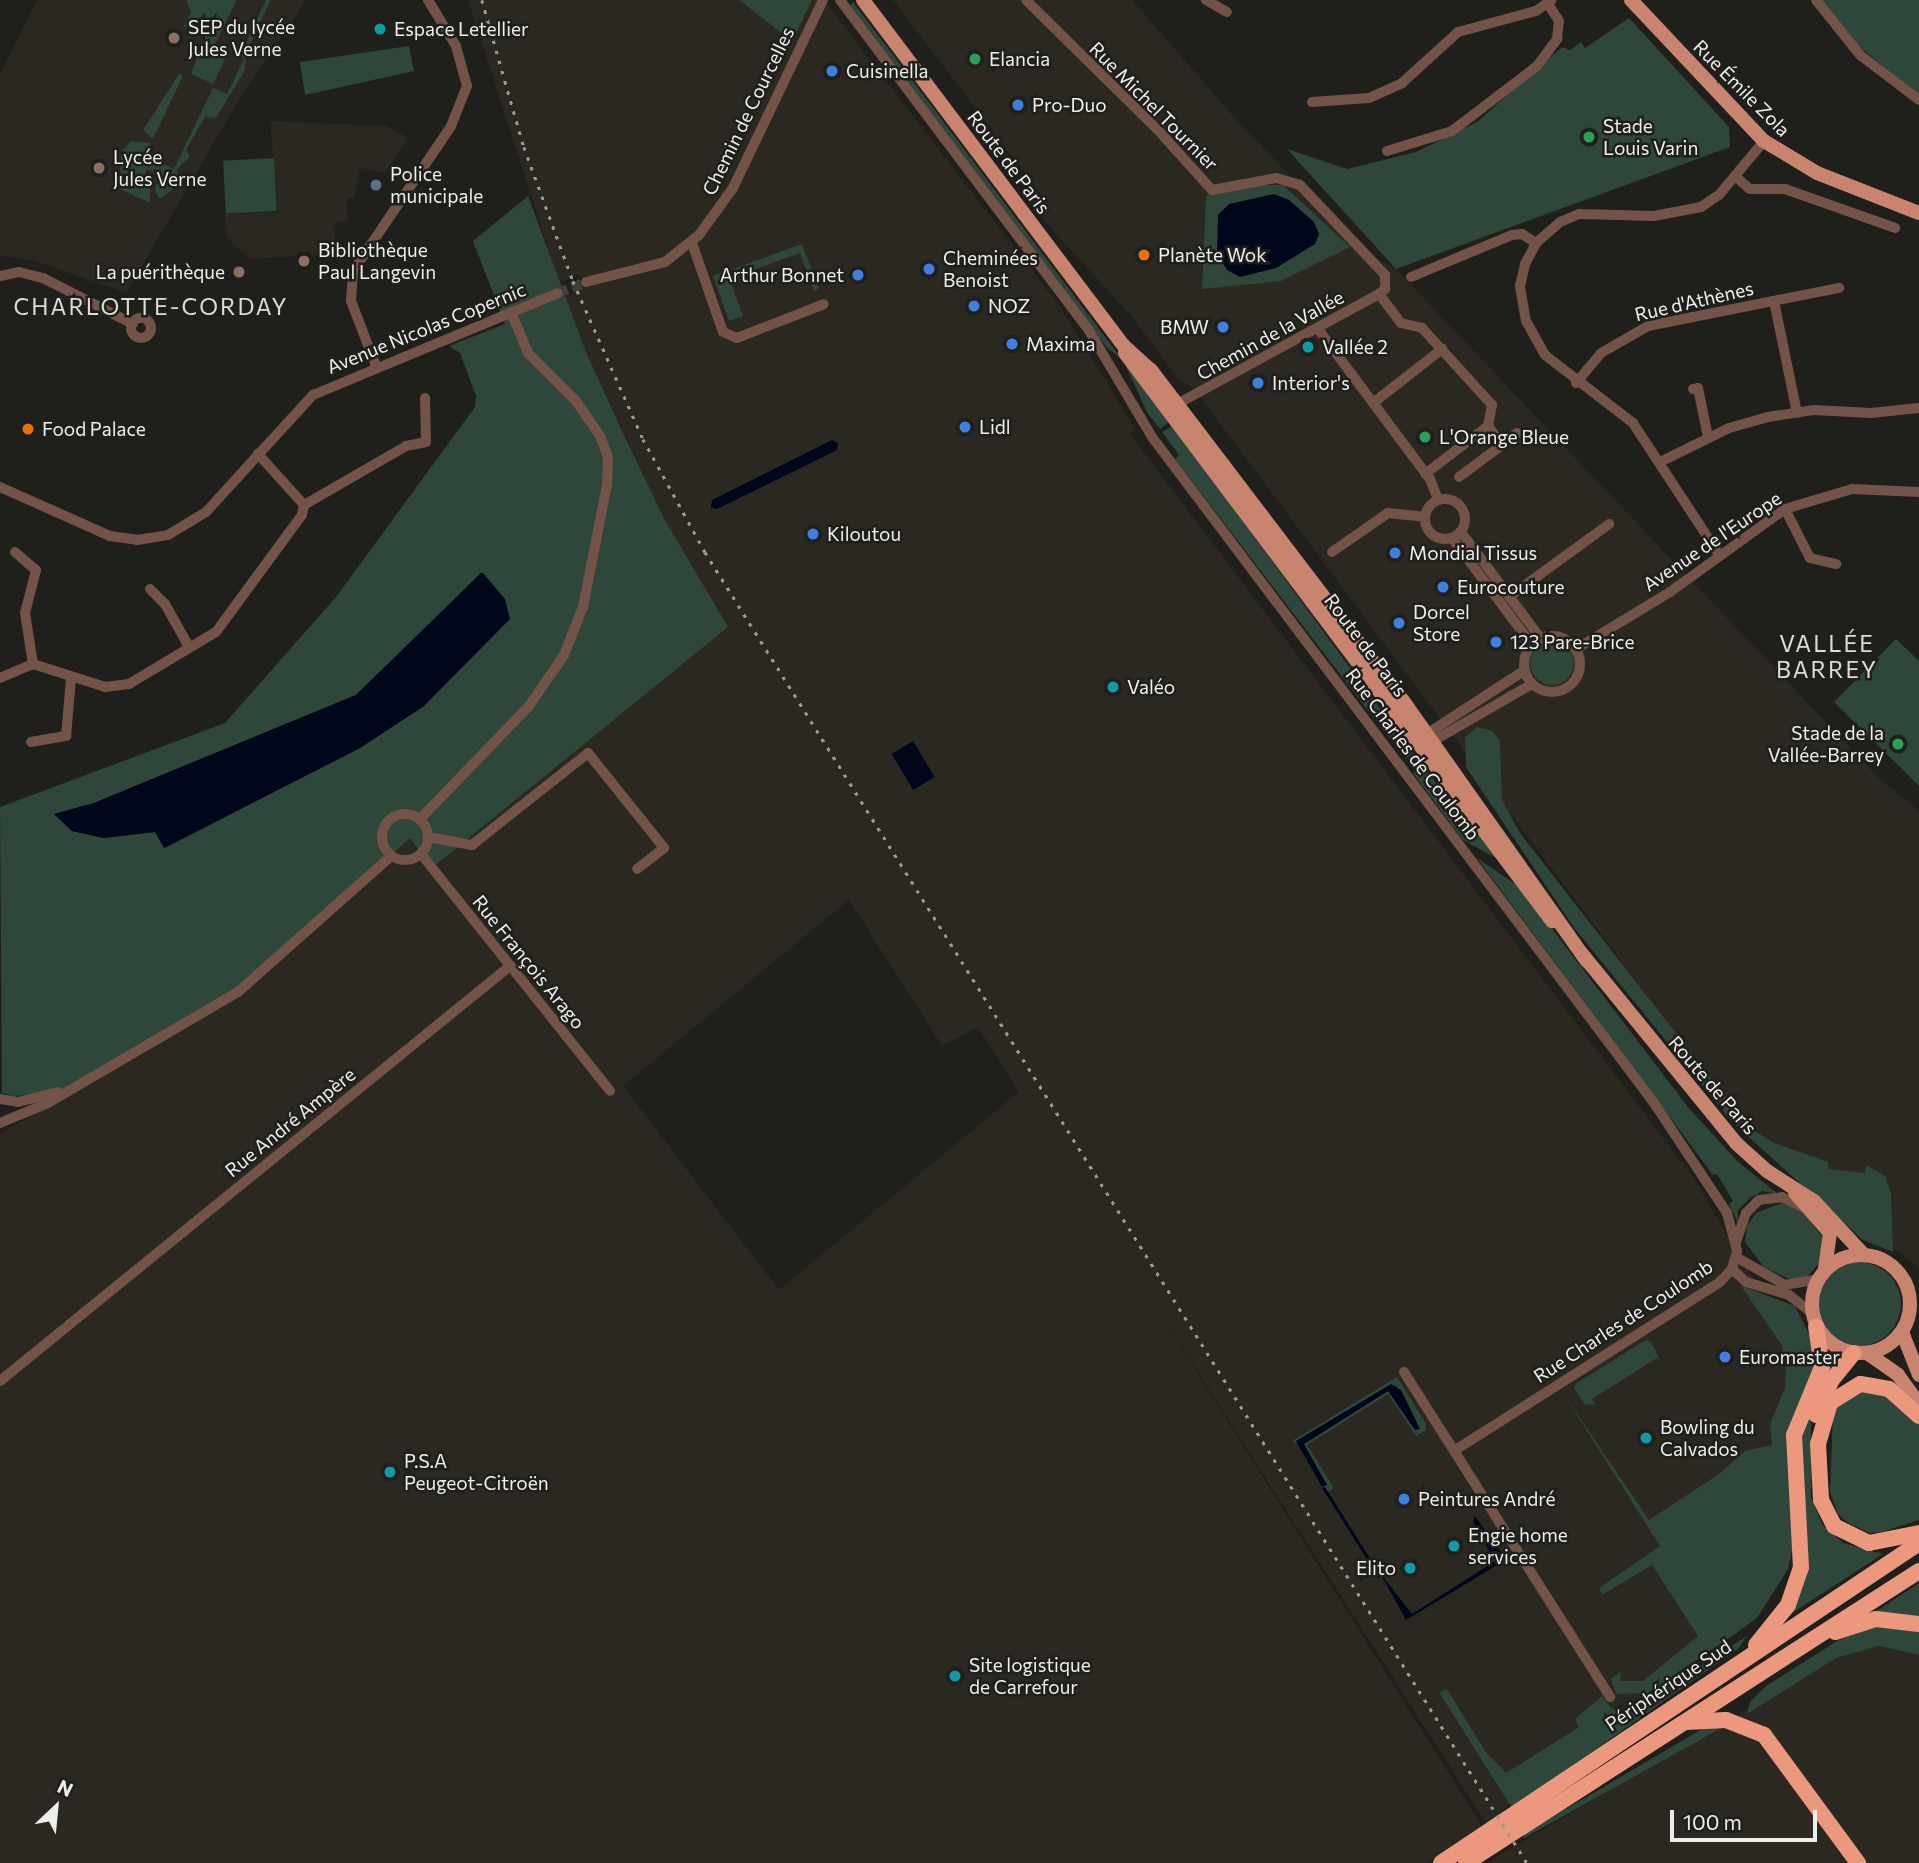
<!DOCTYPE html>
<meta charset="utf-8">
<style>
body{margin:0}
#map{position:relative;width:1919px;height:1863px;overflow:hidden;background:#1f1f1c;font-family:Commissioner,sans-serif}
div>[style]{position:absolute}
.built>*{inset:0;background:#2a2820}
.green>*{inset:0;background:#2f463a;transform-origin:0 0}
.round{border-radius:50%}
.water>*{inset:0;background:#01071b;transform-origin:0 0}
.stream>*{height:2.5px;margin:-1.25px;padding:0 1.25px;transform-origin:1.25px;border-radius:1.25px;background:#01071b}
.minor-tunnel>*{height:10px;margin-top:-5px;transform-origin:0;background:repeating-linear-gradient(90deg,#3e3e3b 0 10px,transparent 0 15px)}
.minor>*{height:10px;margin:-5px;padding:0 5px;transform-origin:5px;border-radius:5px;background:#735248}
.minor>.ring{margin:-5px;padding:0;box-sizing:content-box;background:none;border:10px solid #735248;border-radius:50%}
.major>*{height:14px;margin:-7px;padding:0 7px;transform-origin:7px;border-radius:7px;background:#c9846f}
.major>.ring{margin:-7px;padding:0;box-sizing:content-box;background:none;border:14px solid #c9846f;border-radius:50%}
.highway>*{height:16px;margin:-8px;padding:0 8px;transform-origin:8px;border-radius:8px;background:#eb987e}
.rail>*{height:2.5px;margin-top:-1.25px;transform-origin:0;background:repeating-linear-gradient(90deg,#9a9a97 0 3.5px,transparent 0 10.5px)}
.dots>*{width:19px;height:19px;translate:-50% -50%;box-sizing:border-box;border:4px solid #1f1f1c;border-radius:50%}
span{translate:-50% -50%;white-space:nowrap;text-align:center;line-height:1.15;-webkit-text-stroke:5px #1f1f1c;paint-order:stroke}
.poi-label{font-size:19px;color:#eeeeec}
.left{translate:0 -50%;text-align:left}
.right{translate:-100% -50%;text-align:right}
.street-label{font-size:19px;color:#eeeeec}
.quarter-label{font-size:23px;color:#dddcd8;letter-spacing:2px}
.north{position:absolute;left:21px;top:1772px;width:70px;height:70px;-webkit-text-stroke:5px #1f1f1c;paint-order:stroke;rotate:26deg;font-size:19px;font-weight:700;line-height:28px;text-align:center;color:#eeeeec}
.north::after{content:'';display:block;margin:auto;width:24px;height:32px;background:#eeeeec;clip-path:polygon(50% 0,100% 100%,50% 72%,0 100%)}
.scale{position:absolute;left:1670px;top:1810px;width:147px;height:32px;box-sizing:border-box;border:4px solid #eeeeec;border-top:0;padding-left:9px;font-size:21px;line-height:24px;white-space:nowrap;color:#eeeeec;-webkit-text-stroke:5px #1f1f1c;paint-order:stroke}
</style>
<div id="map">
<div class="built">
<div style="clip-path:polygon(37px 0,306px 0,240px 98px,126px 293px,35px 261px,0 255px,0 74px)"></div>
<div style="clip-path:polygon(evenodd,468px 0,824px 0,1060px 307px,1136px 430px,1130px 434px,1695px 1180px,1794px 1348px,1785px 1557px,1648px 1688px,1626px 1716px,1509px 1804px,1489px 1828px,1134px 1272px,1484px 1829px,1427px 1863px,0 1863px,0 1134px,238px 992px,410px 838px,432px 868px,727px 627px,665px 520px,586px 352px,565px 297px,585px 288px,579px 274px,559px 282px,468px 0,849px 900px,942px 1046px,978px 1027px,1019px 1092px,779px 1290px,623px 1086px,849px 900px)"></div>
<div style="clip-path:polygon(893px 0,1132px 0,1234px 117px,1359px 248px,1396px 269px,1878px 777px,1919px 811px,1919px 1268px,1755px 1141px,1195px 390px,1179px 380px,1133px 318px,1029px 204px,1040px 193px)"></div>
<div style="clip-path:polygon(270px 121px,387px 126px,408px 138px,386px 173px,360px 168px,354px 198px,347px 198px,348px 221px,334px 223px,336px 254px,250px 259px,226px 237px,225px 214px,278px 212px)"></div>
<div style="clip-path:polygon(1879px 1646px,1919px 1655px,1919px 1863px,1486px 1863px,1836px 1658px)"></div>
</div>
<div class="green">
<div style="clip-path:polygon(186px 0,237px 0,215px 44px,229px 51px,213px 84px,191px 74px,205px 36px,184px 26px,191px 12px)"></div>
<div style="clip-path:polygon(266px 0,271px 0,246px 52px,245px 70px,216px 118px,205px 117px,186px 150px,190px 157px,176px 170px,181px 176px,171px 191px,159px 199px,155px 188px,161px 175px,147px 169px,141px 182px,150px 187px,150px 203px,120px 189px,121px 152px,131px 141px,151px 143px,150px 158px,174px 169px,213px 88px,227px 94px,244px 59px,239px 56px)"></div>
<div style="clip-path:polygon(739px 0,812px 0,792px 41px)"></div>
<div style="clip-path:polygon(1821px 0,1919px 0,1919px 95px,1856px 44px)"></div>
<div style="clip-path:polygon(853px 2px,916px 85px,1121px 358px,1107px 348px,850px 5px)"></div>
<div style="clip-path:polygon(1629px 18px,1729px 127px,1730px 147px,1396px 269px,1287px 149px,1347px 169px,1416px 152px,1477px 122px,1562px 47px,1570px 50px,1581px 42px,1585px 48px)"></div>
<div style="clip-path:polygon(409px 46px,414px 71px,305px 95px,300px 62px)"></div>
<div style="clip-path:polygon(179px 74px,183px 76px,153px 139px,143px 130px)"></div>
<div style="left:274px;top:158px;width:53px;height:51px;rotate:87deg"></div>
<div style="clip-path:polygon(1252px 185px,1283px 185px,1350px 247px,1281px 281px,1202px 289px,1206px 196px)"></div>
<div style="clip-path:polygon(evenodd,528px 196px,586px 352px,626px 439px,665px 520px,728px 627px,432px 868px,410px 838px,238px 992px,67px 1090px,14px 1096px,2px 1093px,0 807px,225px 723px,336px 597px,475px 407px,476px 396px,460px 353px,449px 346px,505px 324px,473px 241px,528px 196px,482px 573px,424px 706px,360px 748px,165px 848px,155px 832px,104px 838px,72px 831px,54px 814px,94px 803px,356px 695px,482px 573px)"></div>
<div style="clip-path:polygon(802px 244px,819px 289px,814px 291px,800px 253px,753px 270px,751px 266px,744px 268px,745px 272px,729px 278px,743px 316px,729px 321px,713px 276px)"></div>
<div style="clip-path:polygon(1123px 360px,1169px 422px,1160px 429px,1147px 412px)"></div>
<div style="clip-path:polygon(1173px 426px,1400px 736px,1392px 742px,1175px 459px,1179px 455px,1162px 432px)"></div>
<div style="clip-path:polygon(1896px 639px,1919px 661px,1919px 786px,1834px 702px)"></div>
<div class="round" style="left:1530px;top:641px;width:44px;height:44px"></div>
<div style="clip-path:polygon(1477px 727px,1492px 731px,1500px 741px,1502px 800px,1520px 833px,1749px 1127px,1772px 1142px,1828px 1162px,1828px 1169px,1865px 1173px,1866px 1165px,1885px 1176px,1891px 1193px,1893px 1252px,1863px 1240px,1733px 1123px,1575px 929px,1466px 767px,1465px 737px)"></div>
<div style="clip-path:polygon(1404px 741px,1443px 792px,1498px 859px,1463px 840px,1413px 773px,1416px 769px,1398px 746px)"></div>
<div style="clip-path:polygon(1477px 858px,1521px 888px,1688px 1107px,1737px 1161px,1778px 1194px,1762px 1191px,1750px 1198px,1738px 1210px,1738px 1223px,1729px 1204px,1733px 1201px,1717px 1174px,1713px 1175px)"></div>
<div style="clip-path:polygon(1784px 1202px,1804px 1213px,1824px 1239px,1822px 1260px,1807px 1277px,1791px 1280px,1764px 1267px,1745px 1242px,1747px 1226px,1756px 1213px)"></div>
<div class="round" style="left:1817px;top:1262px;width:84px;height:84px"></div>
<div style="clip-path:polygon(1741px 1286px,1795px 1306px,1814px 1344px,1816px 1371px,1791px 1425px,1793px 1546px,1788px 1569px,1757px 1618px,1735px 1634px,1648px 1693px,1616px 1694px,1611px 1679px,1621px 1672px,1620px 1681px,1643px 1681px,1698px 1636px,1652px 1565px,1602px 1595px,1599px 1588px,1660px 1546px,1563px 1393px,1649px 1520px,1719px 1474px,1745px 1451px,1772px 1445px,1770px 1424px,1785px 1388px,1786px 1368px,1781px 1344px)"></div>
<div style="clip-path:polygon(1646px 1340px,1652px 1343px,1661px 1363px,1657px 1358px,1592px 1399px,1596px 1405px,1584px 1404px,1574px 1387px,1577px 1383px)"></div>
<div style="clip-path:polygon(1397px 1377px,1426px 1424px,1426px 1430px,1416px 1436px,1388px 1394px,1307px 1445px,1334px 1488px,1326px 1493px,1304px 1444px,1388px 1391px,1415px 1430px,1396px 1385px,1295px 1444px,1292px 1441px)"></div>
<div style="clip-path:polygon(1864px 1389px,1889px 1394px,1919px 1423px,1919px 1520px,1882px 1532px,1870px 1533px,1848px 1523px,1838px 1514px,1830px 1492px,1833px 1412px,1841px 1400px)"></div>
<div style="clip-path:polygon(1803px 1416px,1811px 1418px,1811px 1497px,1822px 1524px,1843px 1543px,1883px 1554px,1786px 1617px,1792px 1605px)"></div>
<div style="clip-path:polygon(1919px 1583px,1919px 1618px,1875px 1612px)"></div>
<div style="clip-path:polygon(1871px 1626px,1919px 1630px,1919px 1655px,1879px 1646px,1836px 1658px,1747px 1714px,1750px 1702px,1766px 1686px,1837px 1641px)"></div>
<div style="clip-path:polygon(1747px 1636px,1738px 1649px,1512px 1808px,1439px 1692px,1447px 1689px,1487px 1754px,1506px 1773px,1579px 1727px,1575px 1719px,1602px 1696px,1612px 1709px,1626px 1714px)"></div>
<div style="clip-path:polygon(1725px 1726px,1524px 1838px,1522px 1835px,1702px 1729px)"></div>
</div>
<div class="water">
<div style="clip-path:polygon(1274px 194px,1289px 200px,1314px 222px,1319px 234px,1315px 244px,1276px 268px,1240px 277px,1227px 270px,1217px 254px,1218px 215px,1229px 204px)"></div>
<div style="clip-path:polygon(832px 440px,838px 443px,837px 450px,717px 509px,711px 508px,712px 500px)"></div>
<div style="clip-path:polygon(482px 572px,505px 599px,510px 619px,424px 706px,360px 748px,164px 848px,155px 832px,104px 838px,72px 831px,54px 814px,94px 803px,356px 695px)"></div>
<div style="left:913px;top:741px;width:42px;height:25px;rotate:59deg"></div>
<div style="clip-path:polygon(1391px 1384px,1401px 1390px,1420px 1429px,1415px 1430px,1388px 1391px,1304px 1444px,1327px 1485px,1322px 1487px,1296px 1441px)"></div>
<div style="clip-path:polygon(1475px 1516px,1500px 1551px,1499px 1564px,1406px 1620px,1380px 1573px,1412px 1614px,1495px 1561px,1473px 1521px)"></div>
</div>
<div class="stream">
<div style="left:1324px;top:1488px;width:103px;rotate:57.7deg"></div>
</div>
<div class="minor-tunnel">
<div style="left:558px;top:293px;width:30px;rotate:-21deg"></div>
</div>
<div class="minor">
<div style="left:840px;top:0;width:412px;rotate:53deg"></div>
<div style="left:1088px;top:329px;width:126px;rotate:59.3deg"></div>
<div style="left:1152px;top:437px;width:834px;rotate:52.99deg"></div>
<div style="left:1654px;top:1103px;width:132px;rotate:56.4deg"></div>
<div style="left:1727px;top:1213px;width:39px;rotate:75deg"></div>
<div style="left:1737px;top:1251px;width:19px;rotate:106deg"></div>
<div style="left:1732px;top:1269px;width:18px;rotate:133deg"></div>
<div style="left:1720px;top:1282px;width:315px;rotate:147.6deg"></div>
<div style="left:1026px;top:0;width:184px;rotate:44.6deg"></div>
<div style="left:1157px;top:129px;width:82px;rotate:48deg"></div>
<div style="left:1212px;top:190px;width:65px;rotate:-10.6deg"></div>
<div style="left:1276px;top:178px;width:25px;rotate:16deg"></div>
<div style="left:1300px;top:185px;width:124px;rotate:46.6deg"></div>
<div style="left:1385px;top:275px;width:14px;rotate:90deg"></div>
<div style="left:1385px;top:289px;width:8px;rotate:140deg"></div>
<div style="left:1379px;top:294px;width:236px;rotate:151.4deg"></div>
<div style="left:1206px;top:0;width:24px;rotate:30deg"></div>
<div style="left:1816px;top:0;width:70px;rotate:51.3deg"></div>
<div style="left:1860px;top:55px;width:74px;rotate:37.3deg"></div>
<div style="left:1312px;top:102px;width:57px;rotate:-4deg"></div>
<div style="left:1369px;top:98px;width:36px;rotate:-24deg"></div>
<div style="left:1402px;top:83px;width:76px;rotate:-42.3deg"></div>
<div style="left:1458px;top:32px;width:81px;rotate:-15.1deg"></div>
<div style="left:1536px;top:11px;width:19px;rotate:-35deg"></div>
<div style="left:1387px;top:151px;width:68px;rotate:-17.1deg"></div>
<div style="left:1452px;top:131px;width:107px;rotate:-37.4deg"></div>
<div style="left:1537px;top:66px;width:34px;rotate:-53deg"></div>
<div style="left:1557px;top:39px;width:18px;rotate:-84deg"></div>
<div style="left:1559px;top:21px;width:20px;rotate:-123deg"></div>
<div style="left:1736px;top:177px;width:18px;rotate:41deg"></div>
<div style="left:1750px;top:189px;width:35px"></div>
<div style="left:1785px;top:189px;width:117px;rotate:19.5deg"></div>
<div style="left:692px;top:243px;width:94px;rotate:70.8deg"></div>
<div style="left:723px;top:332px;width:15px;rotate:23deg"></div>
<div style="left:737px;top:338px;width:93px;rotate:-21.3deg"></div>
<div style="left:0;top:276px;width:19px;rotate:-12deg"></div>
<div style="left:19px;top:272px;width:25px;rotate:14deg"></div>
<div style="left:43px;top:278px;width:101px;rotate:27.1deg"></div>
<div style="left:1411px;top:277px;width:109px;rotate:-22.6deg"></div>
<div style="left:1512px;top:235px;width:10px;rotate:-6deg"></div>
<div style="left:1522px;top:234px;width:17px;rotate:33deg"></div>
<div style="left:586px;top:282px;width:81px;rotate:-14.2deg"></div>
<div style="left:665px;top:262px;width:43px;rotate:-38.5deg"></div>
<div style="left:699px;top:235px;width:58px;rotate:-54.1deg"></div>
<div style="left:733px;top:188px;width:208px;rotate:-64.4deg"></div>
<div style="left:1379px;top:294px;width:36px;rotate:53deg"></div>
<div style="left:1401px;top:323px;width:22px;rotate:13deg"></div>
<div style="left:1422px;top:328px;width:104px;rotate:47.7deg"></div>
<div style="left:1492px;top:405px;width:21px;rotate:101deg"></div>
<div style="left:1488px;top:426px;width:79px;rotate:142.7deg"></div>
<div style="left:1774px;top:301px;width:114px;rotate:78.4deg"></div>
<div class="ring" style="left:131px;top:318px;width:10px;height:10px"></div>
<div style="left:1318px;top:329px;width:187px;rotate:53.3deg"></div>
<div style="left:1430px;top:479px;width:22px;rotate:69deg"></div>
<div style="left:376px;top:366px;width:70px;rotate:-111deg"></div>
<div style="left:351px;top:301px;width:30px;rotate:-86deg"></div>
<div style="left:353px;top:271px;width:175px;rotate:-55.9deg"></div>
<div style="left:451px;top:126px;width:43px;rotate:-68.2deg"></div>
<div style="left:467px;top:86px;width:41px;rotate:-105.4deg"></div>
<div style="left:456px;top:46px;width:54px;rotate:-121.3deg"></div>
<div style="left:1576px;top:383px;width:39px;rotate:-50deg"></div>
<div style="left:1601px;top:353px;width:54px;rotate:-29.9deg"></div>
<div style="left:1648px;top:326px;width:195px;rotate:-11.3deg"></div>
<div style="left:1693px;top:389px;width:5px;rotate:-11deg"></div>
<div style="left:1698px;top:388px;width:50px;rotate:78.5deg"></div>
<div style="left:1373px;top:403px;width:88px;rotate:-38deg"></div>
<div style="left:1502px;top:445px;width:19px;rotate:-39deg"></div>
<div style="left:1660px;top:462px;width:77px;rotate:-26.2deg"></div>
<div style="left:1729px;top:428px;width:41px;rotate:-15.8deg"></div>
<div style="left:1768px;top:417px;width:47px;rotate:-8.7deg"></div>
<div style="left:1814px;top:410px;width:57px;rotate:3deg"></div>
<div style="left:1871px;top:413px;width:48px;rotate:-5.9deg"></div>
<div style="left:1459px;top:477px;width:54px;rotate:-36.7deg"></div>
<div style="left:1502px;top:445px;width:24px;rotate:-126deg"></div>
<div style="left:0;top:487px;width:120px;rotate:24deg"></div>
<div style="left:110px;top:536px;width:27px;rotate:8deg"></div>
<div style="left:137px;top:540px;width:31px;rotate:-9deg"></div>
<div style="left:168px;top:535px;width:44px;rotate:-31.2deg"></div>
<div style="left:206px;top:512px;width:159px;rotate:-47.6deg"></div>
<div style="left:313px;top:395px;width:265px;rotate:-22.6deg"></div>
<div class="ring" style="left:1425px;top:499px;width:30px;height:30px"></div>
<div style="left:304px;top:505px;width:118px;rotate:-30deg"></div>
<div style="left:406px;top:446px;width:20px;rotate:-11deg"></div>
<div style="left:426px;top:442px;width:44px;rotate:-91.3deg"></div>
<div style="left:1785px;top:509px;width:55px;rotate:63deg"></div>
<div style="left:1810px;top:558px;width:27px;rotate:13deg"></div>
<div style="left:1461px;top:532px;width:134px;rotate:53.2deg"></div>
<div style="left:1452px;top:538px;width:134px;rotate:53.2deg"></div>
<div style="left:15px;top:552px;width:28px;rotate:41deg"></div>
<div style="left:36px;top:570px;width:44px;rotate:104.3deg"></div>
<div style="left:25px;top:613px;width:52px;rotate:81.1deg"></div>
<div style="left:1332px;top:552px;width:68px;rotate:-34.9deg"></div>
<div style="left:1388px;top:513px;width:36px;rotate:6deg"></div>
<div style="left:1720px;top:556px;width:159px;rotate:-123.2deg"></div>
<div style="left:1633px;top:423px;width:111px;rotate:-142.3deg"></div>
<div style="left:1545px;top:355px;width:39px;rotate:-119deg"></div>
<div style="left:1526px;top:321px;width:36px;rotate:-100deg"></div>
<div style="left:1520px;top:286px;width:23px;rotate:-77deg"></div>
<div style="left:1525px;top:264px;width:24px;rotate:-62deg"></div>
<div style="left:1536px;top:243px;width:32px;rotate:-41deg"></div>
<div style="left:1560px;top:222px;width:21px;rotate:-23deg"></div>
<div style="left:1579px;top:214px;width:75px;rotate:1.5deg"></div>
<div style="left:1654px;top:216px;width:48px;rotate:-10.8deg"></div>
<div style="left:1701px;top:207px;width:22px;rotate:-34deg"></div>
<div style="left:1719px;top:195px;width:70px;rotate:-50.2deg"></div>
<div style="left:150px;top:589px;width:21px;rotate:45deg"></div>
<div style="left:165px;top:604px;width:49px;rotate:60.8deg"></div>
<div style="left:1509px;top:597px;width:124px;rotate:-36.1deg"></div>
<div class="ring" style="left:1524px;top:636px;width:46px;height:46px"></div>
<div style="left:1576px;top:649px;width:110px;rotate:-31.2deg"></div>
<div style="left:1670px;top:592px;width:142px;rotate:-35.8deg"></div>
<div style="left:1785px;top:509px;width:70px;rotate:-16.6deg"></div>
<div style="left:1852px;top:489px;width:67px;rotate:2.6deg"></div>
<div style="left:0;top:678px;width:36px;rotate:-23deg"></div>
<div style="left:33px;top:664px;width:76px;rotate:17.7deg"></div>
<div style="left:105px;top:687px;width:24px;rotate:-7deg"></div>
<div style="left:129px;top:684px;width:101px;rotate:-30.9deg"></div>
<div style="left:216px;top:632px;width:145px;rotate:-53.7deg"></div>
<div style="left:302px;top:515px;width:10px;rotate:-79deg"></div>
<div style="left:304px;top:505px;width:69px;rotate:-132deg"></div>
<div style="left:1422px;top:737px;width:123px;rotate:-33deg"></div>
<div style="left:31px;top:742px;width:36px;rotate:-10deg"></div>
<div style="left:66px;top:736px;width:57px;rotate:-85deg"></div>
<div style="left:1428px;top:744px;width:120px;rotate:-30deg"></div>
<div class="ring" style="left:382px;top:814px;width:36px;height:36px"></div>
<div style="left:420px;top:819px;width:157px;rotate:-46deg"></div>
<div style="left:529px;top:706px;width:62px;rotate:-55.5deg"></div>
<div style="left:564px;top:655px;width:52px;rotate:-68.4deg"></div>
<div style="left:583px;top:607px;width:124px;rotate:-78.9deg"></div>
<div style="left:607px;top:485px;width:28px;rotate:-88deg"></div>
<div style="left:608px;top:457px;width:22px;rotate:-111deg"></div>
<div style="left:600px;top:436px;width:42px;rotate:-124.4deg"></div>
<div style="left:576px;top:401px;width:68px;rotate:-135deg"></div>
<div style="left:528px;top:353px;width:44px;rotate:-112.5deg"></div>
<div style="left:428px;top:837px;width:45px;rotate:10.3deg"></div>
<div style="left:472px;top:845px;width:148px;rotate:-38.4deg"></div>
<div style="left:588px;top:753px;width:122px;rotate:51.3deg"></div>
<div style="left:664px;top:848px;width:34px;rotate:142deg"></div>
<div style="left:421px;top:854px;width:303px;rotate:51.4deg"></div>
<div style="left:0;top:1099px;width:18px;rotate:9deg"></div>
<div style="left:18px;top:1102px;width:41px;rotate:-14deg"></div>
<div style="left:0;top:1123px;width:52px;rotate:-22.6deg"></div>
<div style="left:48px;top:1103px;width:220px;rotate:-30.3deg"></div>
<div style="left:238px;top:992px;width:205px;rotate:-41.6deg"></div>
<div style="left:1736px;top:1242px;width:31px;rotate:-71deg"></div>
<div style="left:1746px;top:1213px;width:18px;rotate:-45deg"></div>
<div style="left:1759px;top:1200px;width:23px;rotate:-7deg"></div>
<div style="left:1782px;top:1197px;width:25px;rotate:26deg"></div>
<div style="left:1736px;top:1257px;width:56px;rotate:29.7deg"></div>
<div style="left:1785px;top:1285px;width:34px;rotate:-10deg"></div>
<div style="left:1732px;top:1269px;width:19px;rotate:43deg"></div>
<div style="left:1746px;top:1282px;width:45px;rotate:16.8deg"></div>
<div style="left:1789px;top:1295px;width:29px;rotate:38deg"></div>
<div style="left:1404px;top:1372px;width:385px;rotate:57.6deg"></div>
<div style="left:0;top:1381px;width:658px;rotate:-39.14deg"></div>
</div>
<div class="major">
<div style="left:863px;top:0;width:433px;rotate:53deg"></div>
<div style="left:1124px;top:346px;width:36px;rotate:42deg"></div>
<div style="left:1151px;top:370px;width:417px;rotate:52.7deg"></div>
<div style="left:1404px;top:702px;width:317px;rotate:54.8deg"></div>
<div style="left:1631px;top:0;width:194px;rotate:46.7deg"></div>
<div style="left:1764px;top:141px;width:62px;rotate:31.1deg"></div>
<div style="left:1817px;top:173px;width:110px;rotate:21.4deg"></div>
<div style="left:1125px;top:353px;width:711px;rotate:53.07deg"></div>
<div style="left:1582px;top:954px;width:245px;rotate:50.8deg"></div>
<div style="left:1737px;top:1144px;width:40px;rotate:42deg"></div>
<div style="left:1767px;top:1171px;width:56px;rotate:32.6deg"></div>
<div style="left:1814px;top:1201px;width:74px;rotate:47.2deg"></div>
<div style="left:1795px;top:1193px;width:53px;rotate:48.8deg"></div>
<div style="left:1830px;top:1233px;width:36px;rotate:98deg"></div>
<div class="ring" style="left:1812px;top:1255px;width:84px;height:84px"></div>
<div style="left:1902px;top:1332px;width:46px;rotate:68.4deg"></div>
<div style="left:1867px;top:1353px;width:38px;rotate:35deg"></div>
<div style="left:1898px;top:1375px;width:36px;rotate:54deg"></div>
</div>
<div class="highway">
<div style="left:1816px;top:1415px;width:37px;rotate:-66deg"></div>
<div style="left:1831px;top:1381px;width:36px;rotate:-51deg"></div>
<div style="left:1919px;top:1416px;width:40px;rotate:-138deg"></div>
<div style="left:1889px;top:1389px;width:29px;rotate:-170deg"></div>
<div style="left:1860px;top:1384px;width:36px;rotate:148deg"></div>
<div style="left:1830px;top:1403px;width:43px;rotate:106.3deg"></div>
<div style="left:1818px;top:1444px;width:56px;rotate:86.9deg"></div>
<div style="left:1821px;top:1500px;width:29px;rotate:63deg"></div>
<div style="left:1834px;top:1526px;width:39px;rotate:26deg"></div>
<div style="left:1869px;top:1543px;width:51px;rotate:-11.3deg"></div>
<div style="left:1835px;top:1632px;width:43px;rotate:-17.6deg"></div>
<div style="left:1876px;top:1619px;width:43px;rotate:6.6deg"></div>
<div style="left:1756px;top:1645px;width:51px;rotate:-51.3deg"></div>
<div style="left:1788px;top:1605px;width:39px;rotate:-71deg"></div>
<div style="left:1801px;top:1568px;width:133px;rotate:-93deg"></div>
<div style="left:1794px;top:1435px;width:74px;rotate:-67.6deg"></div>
<div style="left:1822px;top:1367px;width:41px;rotate:-98.3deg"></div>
<div style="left:1686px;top:1722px;width:40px;rotate:-2.9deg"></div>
<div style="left:1726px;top:1720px;width:41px;rotate:21.5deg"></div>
<div style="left:1764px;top:1735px;width:159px;rotate:53.7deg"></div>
<div style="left:1441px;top:1863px;width:575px;rotate:-33.8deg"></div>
<div style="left:1466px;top:1863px;width:539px;rotate:-32.81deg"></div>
</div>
<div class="rail">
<div style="left:482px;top:0;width:153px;rotate:74.1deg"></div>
<div style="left:524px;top:147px;width:143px;rotate:69.9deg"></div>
<div style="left:573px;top:281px;width:173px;rotate:66.1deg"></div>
<div style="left:643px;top:439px;width:129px;rotate:61.2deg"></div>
<div style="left:705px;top:552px;width:1547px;rotate:57.91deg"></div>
</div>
<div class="dots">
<div style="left:380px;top:29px;background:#0f9aa8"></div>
<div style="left:174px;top:38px;background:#8d6e63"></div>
<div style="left:975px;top:59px;background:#2e9e5b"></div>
<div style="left:832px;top:71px;background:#3f7fe0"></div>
<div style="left:1018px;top:105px;background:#3f7fe0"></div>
<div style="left:1589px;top:137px;background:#2e9e5b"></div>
<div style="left:99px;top:168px;background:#8d6e63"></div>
<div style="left:376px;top:185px;background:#5c6f8a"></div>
<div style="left:1144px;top:255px;background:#e8710a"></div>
<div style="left:304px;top:261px;background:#8d6e63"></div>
<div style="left:929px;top:269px;background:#3f7fe0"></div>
<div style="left:239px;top:272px;background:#8d6e63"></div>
<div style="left:858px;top:275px;background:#3f7fe0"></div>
<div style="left:974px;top:306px;background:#3f7fe0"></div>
<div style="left:1223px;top:327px;background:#3f7fe0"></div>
<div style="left:1012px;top:344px;background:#3f7fe0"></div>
<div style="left:1308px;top:347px;background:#0f9aa8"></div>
<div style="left:1258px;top:383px;background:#3f7fe0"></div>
<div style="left:965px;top:427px;background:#3f7fe0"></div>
<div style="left:28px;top:429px;background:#e8710a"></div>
<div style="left:1425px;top:437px;background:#2e9e5b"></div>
<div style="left:813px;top:534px;background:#3f7fe0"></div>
<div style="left:1395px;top:553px;background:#3f7fe0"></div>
<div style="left:1443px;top:587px;background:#3f7fe0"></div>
<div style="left:1399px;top:623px;background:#3f7fe0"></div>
<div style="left:1496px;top:642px;background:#3f7fe0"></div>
<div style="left:1113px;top:687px;background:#0f9aa8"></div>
<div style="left:1898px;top:744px;background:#2e9e5b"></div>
<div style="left:1725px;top:1357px;background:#3f7fe0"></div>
<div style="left:1646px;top:1438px;background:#0f9aa8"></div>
<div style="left:390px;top:1472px;background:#0f9aa8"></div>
<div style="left:1404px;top:1499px;background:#3f7fe0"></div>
<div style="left:1454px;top:1546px;background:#0f9aa8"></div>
<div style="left:1410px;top:1568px;background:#0f9aa8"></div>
<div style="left:955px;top:1676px;background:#0f9aa8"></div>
</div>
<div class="poi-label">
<span class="left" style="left:188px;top:38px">SEP du lycée<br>Jules Verne</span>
<span class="left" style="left:394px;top:29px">Espace Letellier</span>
<span class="left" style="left:989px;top:59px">Elancia</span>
<span class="left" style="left:846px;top:71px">Cuisinella</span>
<span class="left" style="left:1032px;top:105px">Pro-Duo</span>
<span class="left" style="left:1603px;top:137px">Stade<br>Louis Varin</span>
<span class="left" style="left:113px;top:168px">Lycée<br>Jules Verne</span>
<span class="left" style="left:390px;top:185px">Police<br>municipale</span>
<span class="left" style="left:318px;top:261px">Bibliothèque<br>Paul Langevin</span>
<span class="left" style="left:1158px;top:255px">Planète Wok</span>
<span class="left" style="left:943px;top:269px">Cheminées<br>Benoist</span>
<span class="right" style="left:225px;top:272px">La puérithèque</span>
<span class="right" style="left:844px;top:275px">Arthur Bonnet</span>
<span class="left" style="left:988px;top:306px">NOZ</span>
<span class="right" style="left:1209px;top:327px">BMW</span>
<span class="left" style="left:1026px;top:344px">Maxima</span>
<span class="left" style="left:1322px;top:347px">Vallée 2</span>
<span class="left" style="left:1272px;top:383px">Interior's</span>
<span class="left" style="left:979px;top:427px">Lidl</span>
<span class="left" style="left:42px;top:429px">Food Palace</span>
<span class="left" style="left:1439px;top:437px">L'Orange Bleue</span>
<span class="left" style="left:827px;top:534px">Kiloutou</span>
<span class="left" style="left:1409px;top:553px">Mondial Tissus</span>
<span class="left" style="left:1457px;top:587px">Eurocouture</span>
<span class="left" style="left:1413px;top:623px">Dorcel<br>Store</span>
<span class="left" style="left:1510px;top:642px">123 Pare-Brice</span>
<span class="left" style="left:1127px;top:687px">Valéo</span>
<span class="right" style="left:1884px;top:744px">Stade de la<br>Vallée-Barrey</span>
<span class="left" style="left:1739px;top:1357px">Euromaster</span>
<span class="left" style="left:1660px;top:1438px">Bowling du<br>Calvados</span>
<span class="left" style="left:404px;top:1472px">P.S.A<br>Peugeot-Citroën</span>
<span class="left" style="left:1418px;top:1499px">Peintures André</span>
<span class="left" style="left:1468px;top:1546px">Engie home<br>services</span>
<span class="right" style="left:1396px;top:1568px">Elito</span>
<span class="left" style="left:969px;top:1676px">Site logistique<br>de Carrefour</span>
</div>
<div class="street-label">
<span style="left:1742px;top:88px;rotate:45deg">Rue Émile Zola</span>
<span style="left:1154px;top:106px;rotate:45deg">Rue Michel Tournier</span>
<span style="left:748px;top:111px;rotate:-64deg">Chemin de Courcelles</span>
<span style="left:1009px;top:162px;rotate:53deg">Route de Paris</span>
<span style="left:1694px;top:301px;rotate:-13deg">Rue d'Athènes</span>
<span style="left:426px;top:328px;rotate:-22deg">Avenue Nicolas Copernic</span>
<span style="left:1270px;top:335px;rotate:-29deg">Chemin de la Vallée</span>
<span style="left:1712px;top:541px;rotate:-34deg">Avenue de l'Europe</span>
<span style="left:1366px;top:645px;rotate:53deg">Route de Paris</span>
<span style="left:1413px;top:754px;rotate:53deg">Rue Charles de Coulomb</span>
<span style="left:529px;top:962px;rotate:51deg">Rue François Arago</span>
<span style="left:1713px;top:1085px;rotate:49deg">Route de Paris</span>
<span style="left:290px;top:1122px;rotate:-39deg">Rue André Ampère</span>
<span style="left:1623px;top:1321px;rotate:-33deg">Rue Charles de Coulomb</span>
<span style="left:1668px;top:1685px;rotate:-34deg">Périphérique Sud</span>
</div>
<div class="quarter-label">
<span style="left:151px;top:306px">CHARLOTTE-CORDAY</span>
<span style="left:1827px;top:656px">VALLÉE<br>BARREY</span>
</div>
<div class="north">N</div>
<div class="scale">100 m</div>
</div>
